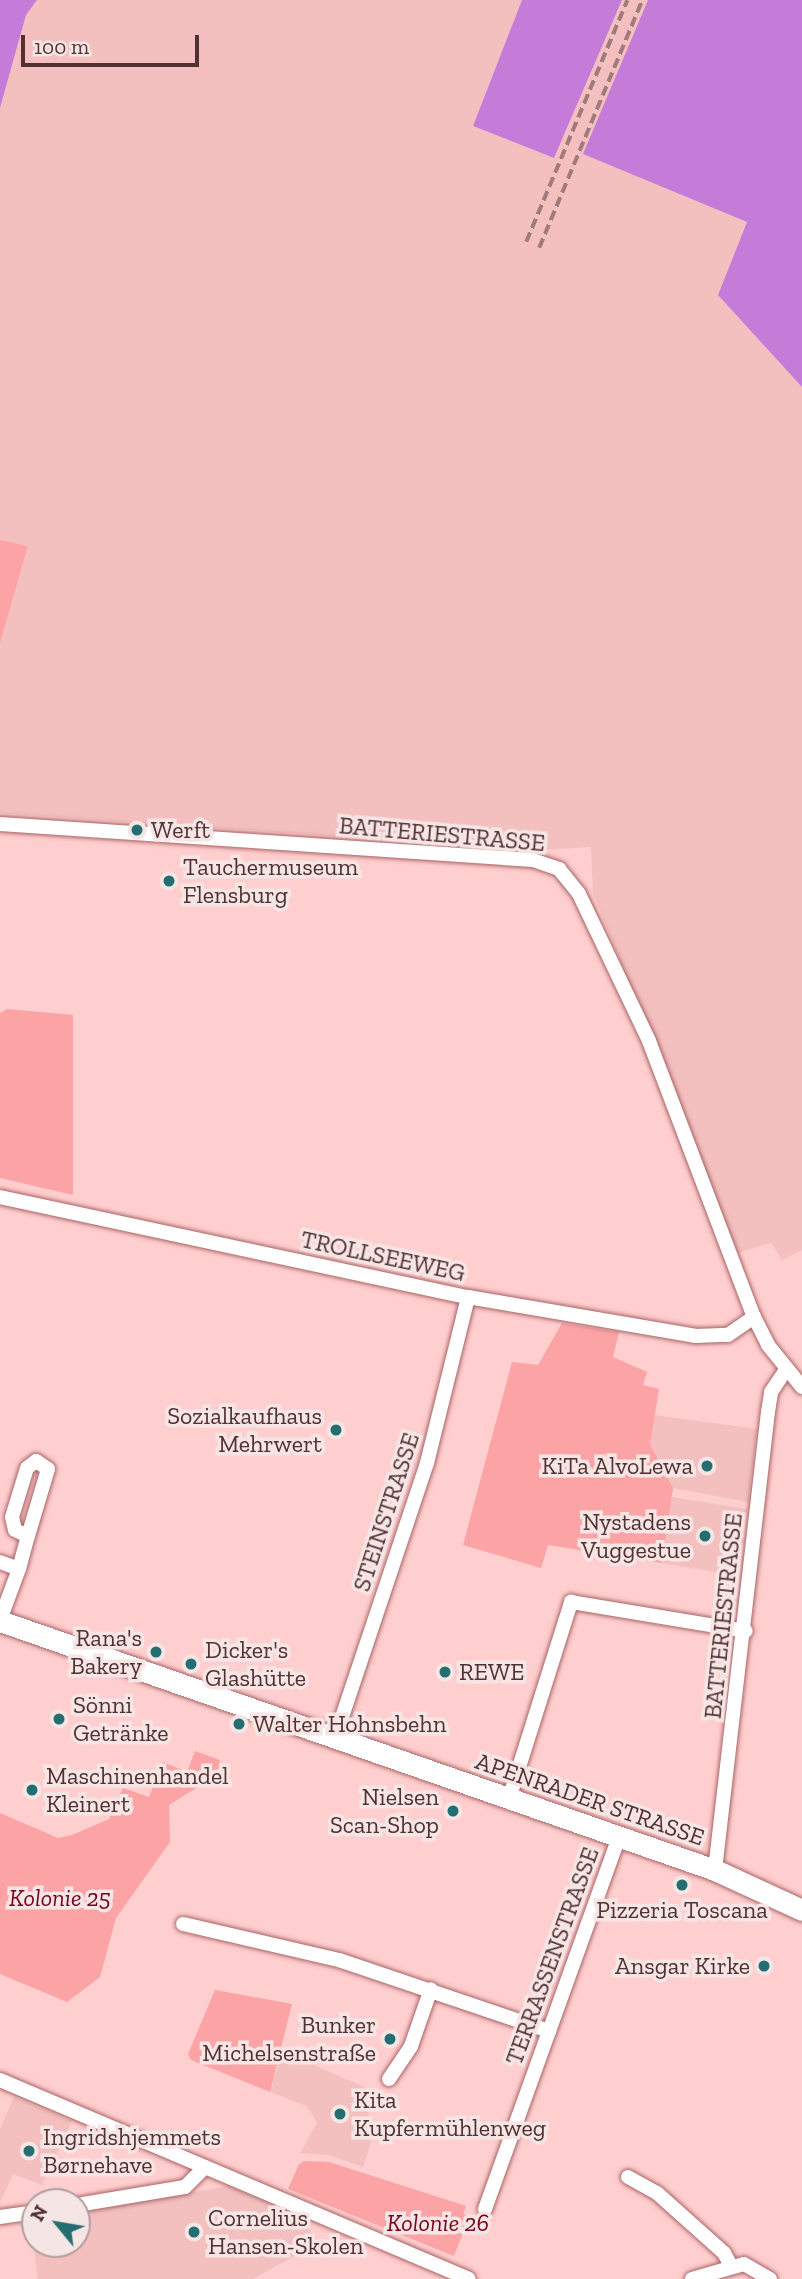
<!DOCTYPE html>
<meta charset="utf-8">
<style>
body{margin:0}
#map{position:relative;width:802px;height:2279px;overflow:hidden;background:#ffcece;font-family:"Zilla Slab",serif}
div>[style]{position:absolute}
.built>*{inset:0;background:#f3bfbf;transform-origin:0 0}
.green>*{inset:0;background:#fba3a5}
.water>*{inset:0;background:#c47cd8}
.roads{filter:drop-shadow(0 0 2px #aa6466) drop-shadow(0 0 2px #aa6466)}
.minor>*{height:14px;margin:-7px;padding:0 7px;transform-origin:7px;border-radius:7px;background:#fff}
.secondary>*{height:21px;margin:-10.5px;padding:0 10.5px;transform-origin:10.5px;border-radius:10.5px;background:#fff}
.rail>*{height:3.5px;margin-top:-1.75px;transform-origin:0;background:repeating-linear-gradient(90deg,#a27a7b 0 10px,transparent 0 15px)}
.dots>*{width:19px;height:19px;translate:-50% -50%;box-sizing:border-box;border:4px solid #f6e5e5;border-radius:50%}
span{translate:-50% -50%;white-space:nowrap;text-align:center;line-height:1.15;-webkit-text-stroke:7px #f6e5e5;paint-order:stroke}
.poi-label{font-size:24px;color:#513132}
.left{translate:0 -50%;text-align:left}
.right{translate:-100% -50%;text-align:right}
.street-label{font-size:24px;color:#513132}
.park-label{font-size:24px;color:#74001c;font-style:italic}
.north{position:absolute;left:21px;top:2188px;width:70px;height:70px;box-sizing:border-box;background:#f6e5e5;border:2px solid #b49d9d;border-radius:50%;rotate:300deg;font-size:19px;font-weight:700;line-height:28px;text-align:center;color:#513132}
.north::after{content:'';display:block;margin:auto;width:24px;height:32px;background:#236e71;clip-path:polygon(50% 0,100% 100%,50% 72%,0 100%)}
.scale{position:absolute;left:21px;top:35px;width:178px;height:32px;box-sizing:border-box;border:4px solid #513132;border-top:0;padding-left:9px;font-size:21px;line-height:24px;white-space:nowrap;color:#513132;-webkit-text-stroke:5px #f6e5e5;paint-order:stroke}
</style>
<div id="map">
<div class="built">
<div style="clip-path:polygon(37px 0,522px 0,473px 126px,554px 158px,622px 0,648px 0,584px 154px,747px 222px,718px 295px,802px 387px,802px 1250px,782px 1260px,771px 1243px,738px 1253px,593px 893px,591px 847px,539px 850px,0 813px,0 643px,28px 546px,0 540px,0 108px,26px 15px)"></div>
<div style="clip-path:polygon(654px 1415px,757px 1429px,748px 1502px,673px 1488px,650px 1444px)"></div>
<div style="left:672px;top:1497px;width:76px;height:67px;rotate:9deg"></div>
<div style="clip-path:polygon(282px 2051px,366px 2088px,371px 2143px,363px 2167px,329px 2155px,300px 2153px,317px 2123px,307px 2106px,270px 2092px)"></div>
<div style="clip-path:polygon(14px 2097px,72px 2121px,42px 2185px,13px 2174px,0 2203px,0 2129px)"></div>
<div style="clip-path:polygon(229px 2186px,297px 2215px,319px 2242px,253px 2279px,38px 2279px,30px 2221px,35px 2220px,35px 2244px,77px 2244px,77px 2213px)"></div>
</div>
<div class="green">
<div style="clip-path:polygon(0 540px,28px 546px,0 643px)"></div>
<div style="clip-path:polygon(7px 1009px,73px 1015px,73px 1195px,0 1178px,0 1013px)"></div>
<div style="clip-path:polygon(562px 1323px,619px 1332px,613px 1357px,647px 1372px,643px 1385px,659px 1389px,650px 1444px,673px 1488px,662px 1563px,548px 1545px,541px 1568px,463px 1545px,512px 1362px,538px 1365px)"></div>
<div style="clip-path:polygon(195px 1751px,220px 1760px,217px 1775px,169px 1805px,170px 1842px,116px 1918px,100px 1977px,67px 2002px,0 1974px,0 1813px,58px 1838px,72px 1835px,109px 1819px,123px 1788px,149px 1797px,163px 1762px,187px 1772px)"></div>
<div style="clip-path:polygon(215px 1990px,292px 2004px,270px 2092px,191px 2060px,188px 2054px)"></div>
<div style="clip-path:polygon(305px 2161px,329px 2162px,466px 2206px,463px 2214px,469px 2217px,454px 2256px,288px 2189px,299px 2164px)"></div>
</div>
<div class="water">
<div style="clip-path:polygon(0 0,37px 0,26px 15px,0 108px)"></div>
<div style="clip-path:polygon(522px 0,622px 0,554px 158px,473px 126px)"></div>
<div style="clip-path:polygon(648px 0,802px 0,802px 387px,718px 295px,747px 222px,583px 154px)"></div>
</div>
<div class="roads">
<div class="minor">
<div style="left:0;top:824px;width:534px;rotate:3.86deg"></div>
<div style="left:533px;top:860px;width:28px;rotate:19deg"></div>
<div style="left:559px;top:869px;width:32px;rotate:51deg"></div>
<div style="left:579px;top:894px;width:163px;rotate:64.5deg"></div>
<div style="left:649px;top:1041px;width:295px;rotate:69.2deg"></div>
<div style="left:754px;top:1317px;width:31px;rotate:63deg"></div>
<div style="left:768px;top:1345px;width:54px;rotate:51deg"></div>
<div style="left:0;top:1197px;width:479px;rotate:12.1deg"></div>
<div style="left:468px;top:1297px;width:230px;rotate:9.7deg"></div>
<div style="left:695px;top:1336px;width:33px;rotate:-2deg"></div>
<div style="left:728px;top:1335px;width:32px;rotate:-35deg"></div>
<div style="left:0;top:1562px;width:20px;rotate:20deg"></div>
<div style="left:0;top:1620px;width:54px;rotate:-69.6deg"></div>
<div style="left:19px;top:1569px;width:34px;rotate:-75deg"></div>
<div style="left:28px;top:1536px;width:70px;rotate:-73.4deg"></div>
<div style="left:48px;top:1469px;width:14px;rotate:-146deg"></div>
<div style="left:36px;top:1461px;width:11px;rotate:142deg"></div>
<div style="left:27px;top:1468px;width:51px;rotate:107deg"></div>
<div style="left:12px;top:1517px;width:13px;rotate:77deg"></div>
<div style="left:15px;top:1530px;width:14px;rotate:25deg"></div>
<div style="left:335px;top:1738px;width:290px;rotate:-71.5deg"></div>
<div style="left:427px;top:1463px;width:171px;rotate:-76.1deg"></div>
<div style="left:509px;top:1799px;width:207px;rotate:-72.5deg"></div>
<div style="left:571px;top:1602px;width:177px;rotate:9.4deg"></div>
<div style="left:715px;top:1870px;width:461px;rotate:-83.4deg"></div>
<div style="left:768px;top:1412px;width:20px;rotate:-81deg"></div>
<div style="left:771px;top:1392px;width:27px;rotate:-56deg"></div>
<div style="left:183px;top:1924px;width:160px;rotate:13deg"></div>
<div style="left:339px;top:1960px;width:222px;rotate:18.7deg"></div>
<div style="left:389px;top:2079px;width:40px;rotate:-56deg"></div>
<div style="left:411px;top:2046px;width:60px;rotate:-70.7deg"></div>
<div style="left:0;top:2080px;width:509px;rotate:22.99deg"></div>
<div style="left:628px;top:2177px;width:33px;rotate:29deg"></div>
<div style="left:657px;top:2193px;width:90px;rotate:41.8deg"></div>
<div style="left:724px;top:2253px;width:13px;rotate:61deg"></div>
<div style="left:77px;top:2205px;width:109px;rotate:-9.5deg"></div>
<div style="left:185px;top:2187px;width:28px;rotate:-45deg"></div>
<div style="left:485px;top:2209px;width:395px;rotate:-70.2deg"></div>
<div style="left:0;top:2217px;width:35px;rotate:-8deg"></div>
<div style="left:692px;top:2279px;width:54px;rotate:-16.1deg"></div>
<div style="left:744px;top:2264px;width:30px;rotate:30deg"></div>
</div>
<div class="secondary">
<div style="left:0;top:1621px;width:757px;rotate:19.2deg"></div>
<div style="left:715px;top:1870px;width:96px;rotate:24.7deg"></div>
</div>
</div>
<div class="rail">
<div style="left:526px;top:242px;width:262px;rotate:-67.3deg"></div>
<div style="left:539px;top:248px;width:269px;rotate:-67.4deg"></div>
</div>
<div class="dots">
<div style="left:137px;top:830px;background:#236e71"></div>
<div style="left:169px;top:881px;background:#236e71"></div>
<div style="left:336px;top:1430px;background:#236e71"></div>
<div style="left:707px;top:1466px;background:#236e71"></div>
<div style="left:705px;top:1536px;background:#236e71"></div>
<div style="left:156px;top:1652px;background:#236e71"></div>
<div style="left:191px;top:1664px;background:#236e71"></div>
<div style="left:445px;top:1672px;background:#236e71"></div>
<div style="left:59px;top:1719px;background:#236e71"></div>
<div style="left:239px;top:1724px;background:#236e71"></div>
<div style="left:32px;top:1790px;background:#236e71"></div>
<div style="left:453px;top:1811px;background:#236e71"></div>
<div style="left:682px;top:1885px;background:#236e71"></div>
<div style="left:764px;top:1966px;background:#236e71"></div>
<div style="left:390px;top:2039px;background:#236e71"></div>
<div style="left:340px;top:2114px;background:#236e71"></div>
<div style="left:29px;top:2151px;background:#236e71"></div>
<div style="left:194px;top:2232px;background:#236e71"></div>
</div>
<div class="poi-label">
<span class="left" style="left:151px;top:830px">Werft</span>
<span class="left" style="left:183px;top:881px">Tauchermuseum<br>Flensburg</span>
<span class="right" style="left:322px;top:1430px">Sozialkaufhaus<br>Mehrwert</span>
<span class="right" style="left:693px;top:1466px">KiTa AlvoLewa</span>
<span class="right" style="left:691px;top:1536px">Nystadens<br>Vuggestue</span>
<span class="right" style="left:142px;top:1652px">Rana's<br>Bakery</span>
<span class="left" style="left:205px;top:1664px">Dicker's<br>Glashütte</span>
<span class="left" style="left:459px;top:1672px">REWE</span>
<span class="left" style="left:73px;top:1719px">Sönni<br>Getränke</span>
<span class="left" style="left:253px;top:1724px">Walter Hohnsbehn</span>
<span class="left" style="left:46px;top:1790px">Maschinenhandel<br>Kleinert</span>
<span class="right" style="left:439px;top:1811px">Nielsen<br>Scan-Shop</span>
<span style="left:682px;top:1910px">Pizzeria Toscana</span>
<span class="right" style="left:750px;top:1966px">Ansgar Kirke</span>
<span class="right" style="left:376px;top:2039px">Bunker<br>Michelsenstraße</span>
<span class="left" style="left:354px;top:2114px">Kita<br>Kupfermühlenweg</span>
<span class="left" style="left:43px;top:2151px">Ingridshjemmets<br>Børnehave</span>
<span class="left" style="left:208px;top:2232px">Cornelius<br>Hansen-Skolen</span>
</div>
<div class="street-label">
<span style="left:442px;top:834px;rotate:5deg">BATTERIESTRASSE</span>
<span style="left:383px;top:1256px;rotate:12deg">TROLLSEEWEG</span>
<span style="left:386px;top:1512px;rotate:-72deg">STEINSTRASSE</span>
<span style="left:723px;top:1616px;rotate:-84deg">BATTERIESTRASSE</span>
<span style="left:590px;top:1799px;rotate:19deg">APENRADER STRASSE</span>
<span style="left:552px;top:1956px;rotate:-70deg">TERRASSENSTRASSE</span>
</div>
<div class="park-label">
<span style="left:60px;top:1898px">Kolonie 25</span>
<span style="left:438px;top:2223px">Kolonie 26</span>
</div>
<div class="north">N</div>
<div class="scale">100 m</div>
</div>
